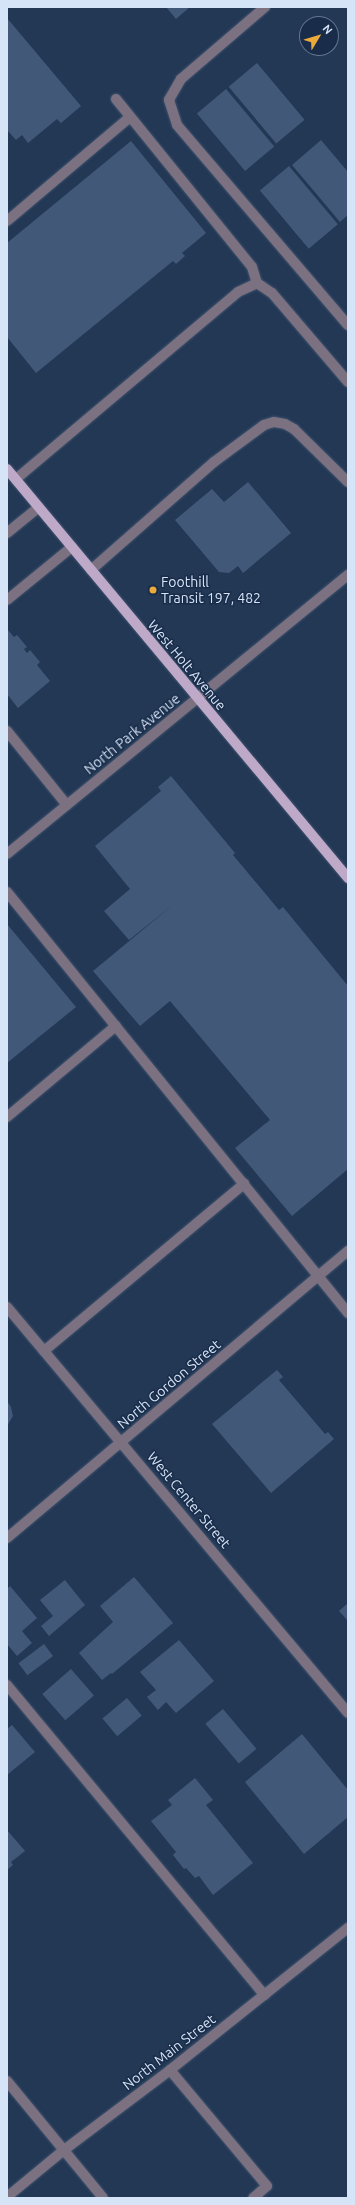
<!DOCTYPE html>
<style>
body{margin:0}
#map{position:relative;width:355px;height:2205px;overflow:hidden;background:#233855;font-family:Ubuntu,sans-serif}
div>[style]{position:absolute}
.building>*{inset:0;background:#425878;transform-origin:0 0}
.roads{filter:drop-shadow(0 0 1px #40546f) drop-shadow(0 0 1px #40546f)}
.minor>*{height:10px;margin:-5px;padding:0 5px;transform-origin:5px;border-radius:5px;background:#7c7180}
.major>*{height:10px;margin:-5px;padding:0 5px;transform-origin:5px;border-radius:5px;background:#bfa9c8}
.dots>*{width:11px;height:11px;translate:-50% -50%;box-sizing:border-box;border:2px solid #192d4a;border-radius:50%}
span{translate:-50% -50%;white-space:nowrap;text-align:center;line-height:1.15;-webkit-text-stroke:3px #192d4a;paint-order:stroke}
.poi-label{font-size:14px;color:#d6e4f7}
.left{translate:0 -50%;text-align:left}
.street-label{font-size:14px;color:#d6e4f7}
.frame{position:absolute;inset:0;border:8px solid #d6e4f7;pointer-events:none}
.north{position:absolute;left:299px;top:16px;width:40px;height:40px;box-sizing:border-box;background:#192d4a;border:1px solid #65768f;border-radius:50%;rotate:52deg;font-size:11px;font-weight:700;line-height:16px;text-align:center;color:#d6e4f7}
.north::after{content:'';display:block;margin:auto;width:14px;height:18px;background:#ebaa39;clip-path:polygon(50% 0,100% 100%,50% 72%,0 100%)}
</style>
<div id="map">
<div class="building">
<div style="clip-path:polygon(166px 7px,190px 7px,176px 19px)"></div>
<div style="clip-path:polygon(7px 18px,81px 106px,61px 123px,57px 119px,28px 143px,22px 135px,16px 140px,7px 130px)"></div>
<div style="left:257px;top:63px;width:74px;height:37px;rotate:50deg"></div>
<div style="left:226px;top:89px;width:75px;height:38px;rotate:50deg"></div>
<div style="clip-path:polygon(321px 140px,348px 172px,348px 215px,340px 222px,292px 165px)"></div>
<div style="clip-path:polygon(131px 141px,206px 233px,182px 253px,185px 256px,176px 264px,173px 261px,36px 373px,7px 337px,7px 243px)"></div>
<div style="left:289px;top:166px;width:76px;height:38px;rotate:50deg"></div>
<div style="clip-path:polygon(248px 482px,291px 533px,243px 573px,238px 566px,229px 573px,219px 572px,175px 520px,212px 489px,224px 502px)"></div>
<div style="clip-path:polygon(7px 629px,14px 637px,17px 635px,27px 647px,24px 649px,27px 653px,30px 650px,40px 662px,37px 665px,50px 681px,18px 708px,7px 694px)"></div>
<div style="clip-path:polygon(171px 776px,235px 853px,233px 855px,279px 910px,283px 907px,348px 986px,348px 1169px,292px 1216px,235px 1148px,270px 1120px,170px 1001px,140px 1026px,93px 971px,174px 904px,129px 940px,104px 911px,130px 889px,95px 846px,161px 791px,158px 787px)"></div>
<div style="clip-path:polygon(7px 924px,76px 1007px,7px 1063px)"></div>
<div style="clip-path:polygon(277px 1370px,283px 1377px,279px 1380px,325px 1434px,328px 1432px,334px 1439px,271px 1493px,212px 1424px)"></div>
<div style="clip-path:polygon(7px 1401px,11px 1407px,13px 1416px,7px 1426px)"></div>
<div style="clip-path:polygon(134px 1577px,173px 1623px,112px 1674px,111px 1673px,102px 1680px,79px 1653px,113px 1622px,100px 1606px)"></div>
<div style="clip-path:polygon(65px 1580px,85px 1605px,49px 1636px,41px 1626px,53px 1616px,40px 1600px)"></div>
<div style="clip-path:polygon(10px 1586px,37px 1618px,22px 1631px,32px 1643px,17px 1656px,7px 1644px,7px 1589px)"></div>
<div style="clip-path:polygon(348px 1603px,348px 1621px,339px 1611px)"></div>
<div style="clip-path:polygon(179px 1640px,214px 1681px,176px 1713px,166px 1702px,158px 1710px,147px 1697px,156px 1690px,140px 1672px)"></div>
<div style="left:44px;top:1644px;width:15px;height:32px;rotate:53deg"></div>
<div style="left:71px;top:1669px;width:35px;height:38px;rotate:49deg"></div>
<div style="left:127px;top:1698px;width:23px;height:32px;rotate:50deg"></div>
<div style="left:223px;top:1709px;width:52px;height:23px;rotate:50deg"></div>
<div style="clip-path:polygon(12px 1725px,35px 1752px,7px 1775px,7px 1729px)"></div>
<div style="clip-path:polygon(302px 1734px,348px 1790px,348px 1817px,304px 1854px,245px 1782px)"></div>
<div style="clip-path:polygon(195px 1778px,213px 1800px,206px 1805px,253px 1863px,213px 1895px,199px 1876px,195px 1878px,186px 1868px,184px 1869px,173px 1855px,176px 1852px,151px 1821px,172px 1805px,168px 1800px)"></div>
<div style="clip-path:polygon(7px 1830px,25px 1851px,11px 1862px,13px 1865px,7px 1870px)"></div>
</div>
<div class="roads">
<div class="minor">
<div style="left:265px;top:7px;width:111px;rotate:139.4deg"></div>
<div style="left:181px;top:79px;width:24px;rotate:120deg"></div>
<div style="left:169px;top:100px;width:26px;rotate:72deg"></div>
<div style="left:177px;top:125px;width:263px;rotate:49.5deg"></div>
<div style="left:116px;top:99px;width:216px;rotate:51deg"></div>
<div style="left:252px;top:267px;width:17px;rotate:73deg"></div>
<div style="left:7px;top:221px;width:161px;rotate:-40.2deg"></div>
<div style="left:16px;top:479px;width:290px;rotate:-40.1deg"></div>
<div style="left:238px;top:292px;width:21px;rotate:-25deg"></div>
<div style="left:257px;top:283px;width:18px;rotate:34deg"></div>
<div style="left:272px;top:293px;width:117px;rotate:49.5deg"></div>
<div style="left:7px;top:533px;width:41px;rotate:-39.1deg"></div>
<div style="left:91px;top:570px;width:164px;rotate:-41.3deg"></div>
<div style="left:214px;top:462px;width:62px;rotate:-36.5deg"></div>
<div style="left:264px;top:425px;width:10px;rotate:-17deg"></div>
<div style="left:274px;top:422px;width:11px;rotate:10deg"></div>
<div style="left:285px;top:424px;width:10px;rotate:29deg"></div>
<div style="left:294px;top:429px;width:76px;rotate:44.5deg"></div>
<div style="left:7px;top:600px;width:84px;rotate:-39.2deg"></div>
<div style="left:7px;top:731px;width:95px;rotate:51deg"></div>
<div style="left:7px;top:854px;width:441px;rotate:-39.3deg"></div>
<div style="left:7px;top:892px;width:542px;rotate:50.99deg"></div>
<div style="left:7px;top:1117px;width:142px;rotate:-39.9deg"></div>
<div style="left:7px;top:1307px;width:530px;rotate:49.97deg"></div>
<div style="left:44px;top:1351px;width:261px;rotate:-39.9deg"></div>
<div style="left:7px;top:1538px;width:446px;rotate:-40.1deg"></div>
<div style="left:7px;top:1685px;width:403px;rotate:50.3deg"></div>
<div style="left:170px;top:2070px;width:151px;rotate:50.1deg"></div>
<div style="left:267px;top:2186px;width:18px;rotate:139deg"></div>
<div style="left:7px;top:2081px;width:151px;rotate:50.6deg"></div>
<div style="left:7px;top:2197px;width:74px;rotate:-39.5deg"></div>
<div style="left:64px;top:2150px;width:133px;rotate:-37deg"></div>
<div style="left:170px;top:2070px;width:228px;rotate:-38.6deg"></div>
</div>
<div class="major">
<div style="left:7px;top:469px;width:533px;rotate:50.18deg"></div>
</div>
</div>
<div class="dots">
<div style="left:153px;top:590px;background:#ebaa39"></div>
</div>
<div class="poi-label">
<span class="left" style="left:161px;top:590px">Foothill<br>Transit 197, 482</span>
</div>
<div class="street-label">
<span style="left:187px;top:665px;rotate:50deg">West Holt Avenue</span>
<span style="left:132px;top:734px;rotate:-39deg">North Park Avenue</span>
<span style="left:169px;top:1384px;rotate:-40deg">North Gordon Street</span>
<span style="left:189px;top:1500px;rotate:50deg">West Center Street</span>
<span style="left:169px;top:2052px;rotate:-38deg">North Main Street</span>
</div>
<div class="frame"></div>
<div class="north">N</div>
</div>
